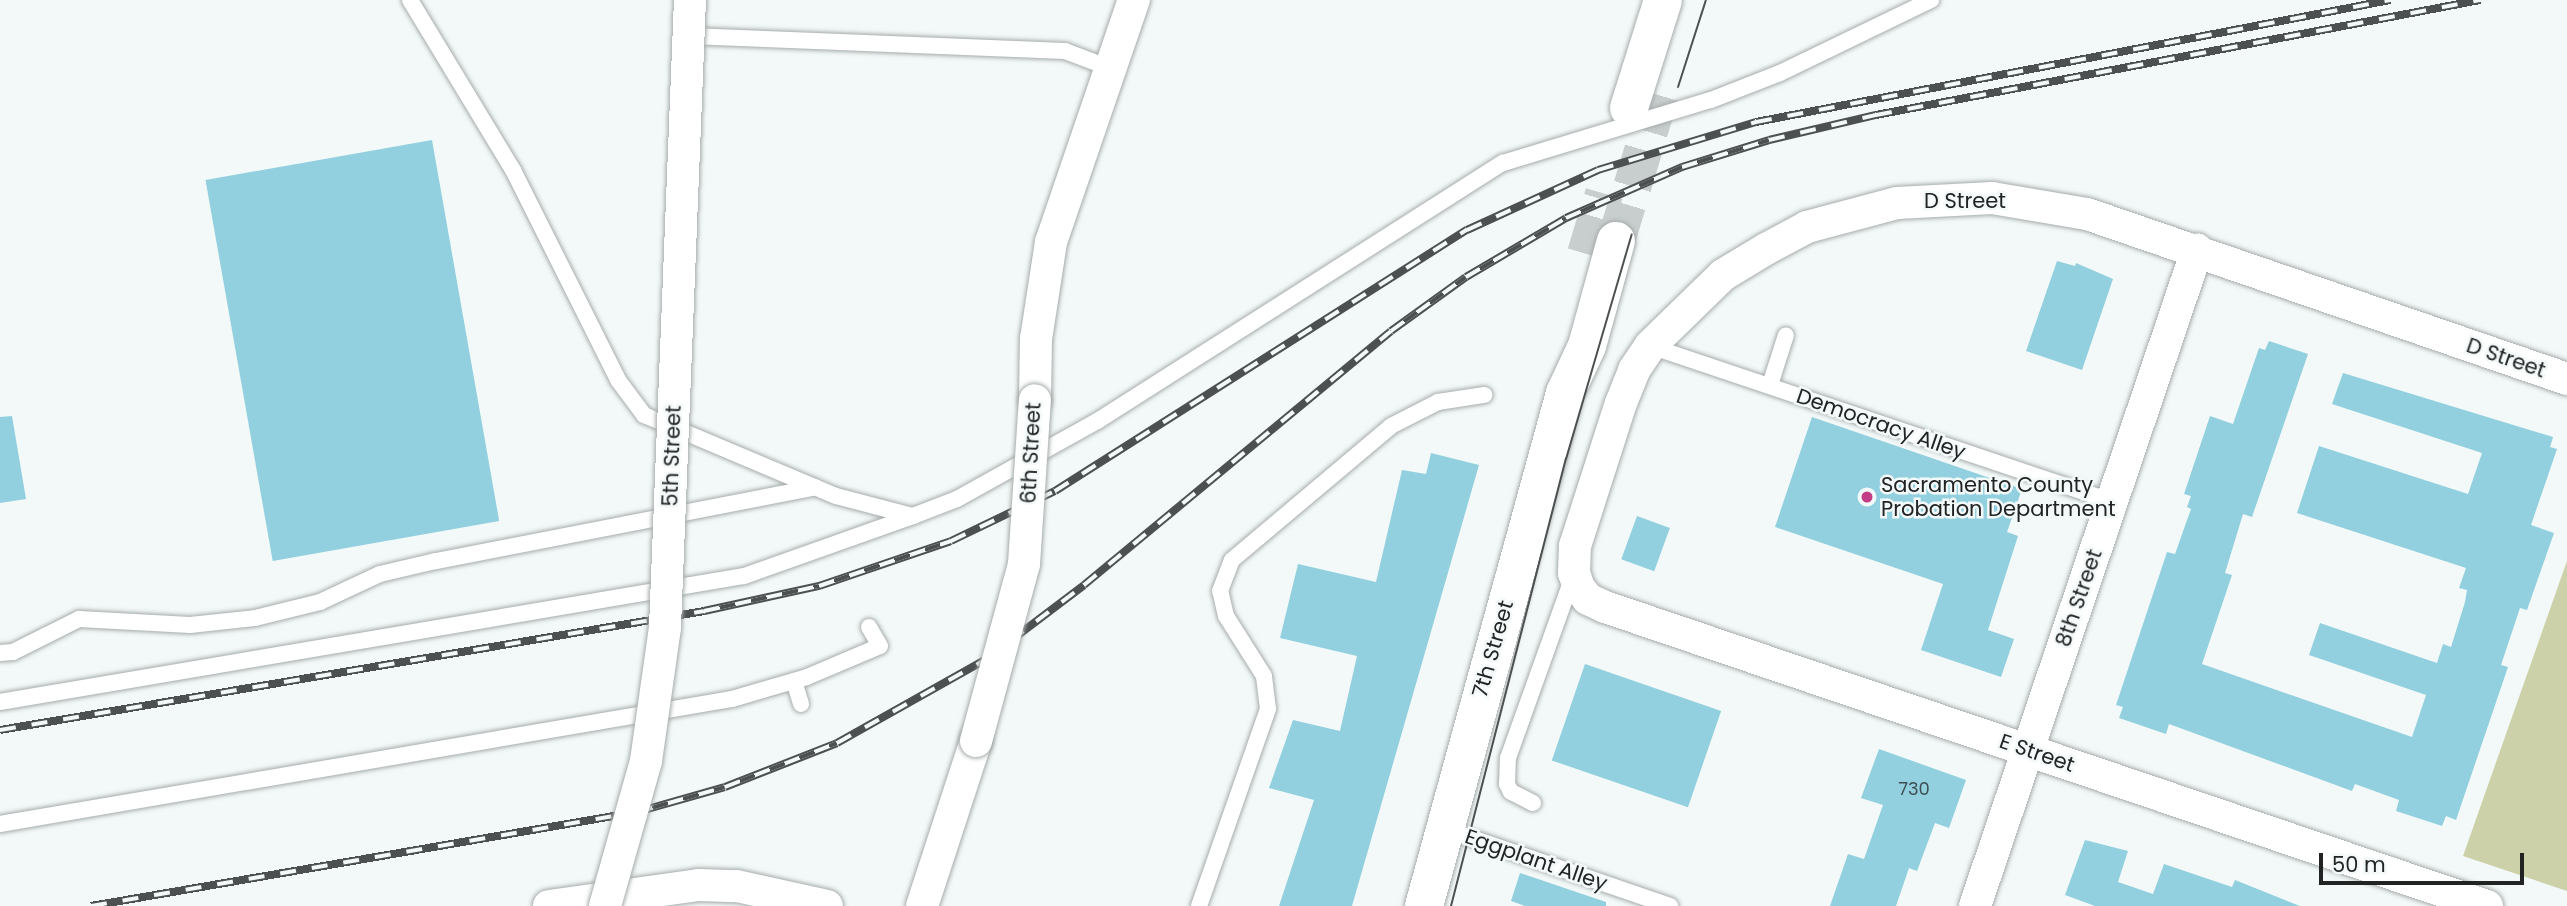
<!DOCTYPE html>
<style>
body{margin:0}
#map{position:relative;width:2567px;height:906px;overflow:hidden;background:#f2f9f8;font-family:Poppins,sans-serif}
div>[style]{position:absolute}
.green>*{inset:0;background:#cdd1a9}
.building>*{inset:0;background:#92d0df;transform-origin:0 0}
.secondary-tunnel>*{height:38px;margin-top:-19px;transform-origin:0;background:repeating-linear-gradient(90deg,#c8cece 0 38px,transparent 0 57px)}
.roads{filter:drop-shadow(0 0 2px #a6acab) drop-shadow(0 0 2px #a6acab)}
.service>*{height:16px;margin:-8px;padding:0 8px;transform-origin:8px;border-radius:8px;background:#fff}
.minor>*{height:32px;margin:-16px;padding:0 16px;transform-origin:16px;border-radius:16px;background:#fff}
.secondary>*{height:38px;margin:-19px;padding:0 19px;transform-origin:19px;border-radius:19px;background:#fff}
.tram>*{height:2px;margin:-1px;padding:0 1px;transform-origin:1px;border-radius:1px;background:#4d5050}
.rail>*{height:8px;margin-top:-4px;transform-origin:0;background:repeating-linear-gradient(90deg,#f2f9f8 0 16px,#4d5050 0 32px);box-sizing:border-box;border-block:2px solid #4d5050}
.bridges{filter:drop-shadow(0 0 2px #a6acab) drop-shadow(0 0 2px #a6acab)}
.minor-bridge>*{height:32px;margin:-16px;padding:0 16px;transform-origin:16px;border-radius:16px;background:#fff}
.dots>*{width:19px;height:19px;translate:-50% -50%;box-sizing:border-box;border:4px solid #f2f9f8;border-radius:50%}
span{translate:-50% -50%;white-space:nowrap;text-align:center;line-height:1.15;-webkit-text-stroke:5px #f2f9f8;paint-order:stroke}
.number-label{font-size:18px;color:#3e4f53}
.number-label span{-webkit-text-stroke-width:0}
.street-label{font-size:21px;color:#222424}
.poi-label{font-size:21px;color:#222424}
.left{translate:0 -50%;text-align:left}
.scale{position:absolute;left:2319px;top:853px;width:205px;height:32px;box-sizing:border-box;border:4px solid #222424;border-top:0;padding-left:9px;font-size:21px;line-height:24px;white-space:nowrap;color:#222424;-webkit-text-stroke:5px #f2f9f8;paint-order:stroke}
</style>
<div id="map">
<div class="green">
<div style="clip-path:polygon(2567px 561px,2567px 891px,2463px 856px)"></div>
</div>
<div class="building">
<div style="left:432px;top:140px;width:387px;height:230px;rotate:80deg"></div>
<div style="clip-path:polygon(2057px 261px,2075px 266px,2076px 263px,2113px 279px,2082px 370px,2026px 351px)"></div>
<div style="clip-path:polygon(2269px 341px,2308px 354px,2252px 517px,2243px 514px,2225px 573px,2232px 575px,2202px 664px,2412px 737px,2426px 695px,2309px 655px,2320px 623px,2437px 663px,2443px 644px,2451px 647px,2465px 602px,2467px 590px,2459px 588px,2466px 568px,2297px 513px,2319px 446px,2468px 494px,2482px 453px,2332px 404px,2343px 373px,2553px 437px,2550px 447px,2557px 449px,2531px 525px,2554px 533px,2527px 610px,2520px 608px,2501px 665px,2508px 667px,2456px 820px,2446px 816px,2442px 826px,2396px 811px,2399px 800px,2355px 784px,2352px 791px,2169px 724px,2166px 734px,2119px 718px,2123px 707px,2116px 705px,2167px 552px,2175px 554px,2191px 509px,2187px 507px,2191px 496px,2184px 494px,2210px 416px,2233px 424px,2259px 348px,2265px 350px)"></div>
<div style="clip-path:polygon(12px 416px,26px 499px,0 503px,0 417px)"></div>
<div style="clip-path:polygon(1812px 417px,2022px 489px,2007px 532px,2018px 536px,1988px 630px,2014px 639px,2001px 677px,1921px 650px,1943px 584px,1775px 527px)"></div>
<div style="clip-path:polygon(1431px 453px,1479px 465px,1352px 906px,1279px 906px,1314px 800px,1269px 788px,1293px 720px,1340px 731px,1357px 656px,1280px 638px,1298px 564px,1376px 582px,1402px 470px,1426px 474px)"></div>
<div style="left:1637px;top:516px;width:35px;height:46px;rotate:20deg"></div>
<div style="left:1585px;top:664px;width:144px;height:102px;rotate:19deg"></div>
<div style="clip-path:polygon(1879px 749px,1966px 780px,1949px 828px,1935px 823px,1917px 871px,1909px 868px,1896px 906px,1830px 906px,1848px 854px,1864px 859px,1883px 805px,1861px 798px)"></div>
<div style="clip-path:polygon(2085px 840px,2128px 851px,2118px 882px,2153px 894px,2164px 864px,2232px 887px,2235px 880px,2300px 906px,2095px 906px,2065px 895px)"></div>
<div style="clip-path:polygon(1520px 873px,1606px 902px,1606px 906px,1525px 906px,1511px 901px)"></div>
</div>
<div class="secondary-tunnel">
<div style="left:1616px;top:241px;width:153px;rotate:-73.3deg"></div>
<div style="left:1586px;top:254px;width:63px;rotate:-73.3deg"></div>
</div>
<div class="roads">
<div class="service">
<div style="left:410px;top:0;width:199px;rotate:58.8deg"></div>
<div style="left:513px;top:170px;width:235px;rotate:63.4deg"></div>
<div style="left:618px;top:380px;width:44px;rotate:53.4deg"></div>
<div style="left:644px;top:415px;width:208px;rotate:22.9deg"></div>
<div style="left:836px;top:496px;width:80px;rotate:14.6deg"></div>
<div style="left:913px;top:516px;width:47px;rotate:-21.1deg"></div>
<div style="left:957px;top:499px;width:162px;rotate:-29.1deg"></div>
<div style="left:1099px;top:420px;width:479px;rotate:-32.5deg"></div>
<div style="left:1503px;top:163px;width:217px;rotate:-16.9deg"></div>
<div style="left:1711px;top:100px;width:74px;rotate:-21.4deg"></div>
<div style="left:1780px;top:73px;width:168px;rotate:-25.8deg"></div>
<div style="left:690px;top:36px;width:375px;rotate:2.3deg"></div>
<div style="left:1065px;top:51px;width:48px;rotate:20.7deg"></div>
<div style="left:1650px;top:346px;width:486px;rotate:18.6deg"></div>
<div style="left:1770px;top:385px;width:52px;rotate:-72.3deg"></div>
<div style="left:0;top:653px;width:13px;rotate:-4deg"></div>
<div style="left:13px;top:652px;width:74px;rotate:-26.6deg"></div>
<div style="left:79px;top:619px;width:111px;rotate:3.1deg"></div>
<div style="left:190px;top:625px;width:65px;rotate:-6.1deg"></div>
<div style="left:255px;top:618px;width:67px;rotate:-13.8deg"></div>
<div style="left:320px;top:602px;width:66px;rotate:-25deg"></div>
<div style="left:380px;top:574px;width:57px;rotate:-13.1deg"></div>
<div style="left:436px;top:561px;width:386px;rotate:-11deg"></div>
<div style="left:794px;top:681px;width:24px;rotate:73deg"></div>
<div style="left:0;top:702px;width:755px;rotate:-9.61deg"></div>
<div style="left:744px;top:576px;width:179px;rotate:-19.5deg"></div>
<div style="left:1533px;top:803px;width:25px;rotate:-153deg"></div>
<div style="left:1511px;top:792px;width:9px;rotate:-117deg"></div>
<div style="left:1507px;top:784px;width:26px;rotate:-88deg"></div>
<div style="left:1508px;top:758px;width:193px;rotate:-70.3deg"></div>
<div style="left:0;top:824px;width:743px;rotate:-9.69deg"></div>
<div style="left:732px;top:699px;width:78px;rotate:-16.3deg"></div>
<div style="left:807px;top:677px;width:79px;rotate:-23deg"></div>
<div style="left:880px;top:646px;width:22px;rotate:-120deg"></div>
<div style="left:1445px;top:829px;width:238px;rotate:18.9deg"></div>
<div style="left:1199px;top:906px;width:209px;rotate:-70.7deg"></div>
<div style="left:1268px;top:709px;width:33px;rotate:-97deg"></div>
<div style="left:1264px;top:676px;width:71px;rotate:-122.3deg"></div>
<div style="left:1226px;top:616px;width:26px;rotate:-103deg"></div>
<div style="left:1220px;top:591px;width:33px;rotate:-69deg"></div>
<div style="left:1232px;top:560px;width:208px;rotate:-40.1deg"></div>
<div style="left:1391px;top:426px;width:53px;rotate:-27.1deg"></div>
<div style="left:1438px;top:402px;width:47px;rotate:-8.7deg"></div>
</div>
<div class="minor">
<div style="left:1035px;top:400px;width:61px;rotate:-89.1deg"></div>
<div style="left:1036px;top:339px;width:98px;rotate:-81.2deg"></div>
<div style="left:1051px;top:242px;width:256px;rotate:-71.1deg"></div>
<div style="left:549px;top:906px;width:151px;rotate:-8deg"></div>
<div style="left:699px;top:885px;width:38px;rotate:2deg"></div>
<div style="left:737px;top:886px;width:92px;rotate:12.5deg"></div>
<div style="left:922px;top:906px;width:174px;rotate:-71.9deg"></div>
<div style="left:1975px;top:906px;width:693px;rotate:-71.3deg"></div>
<div style="left:2487px;top:906px;width:931px;rotate:-161.27deg"></div>
<div style="left:1605px;top:607px;width:19px;rotate:-155deg"></div>
<div style="left:1588px;top:599px;width:14px;rotate:-129deg"></div>
<div style="left:1579px;top:588px;width:16px;rotate:-108deg"></div>
<div style="left:1574px;top:573px;width:27px;rotate:-88deg"></div>
<div style="left:1575px;top:546px;width:150px;rotate:-72.2deg"></div>
<div style="left:1621px;top:403px;width:35px;rotate:-68deg"></div>
<div style="left:1634px;top:370px;width:29px;rotate:-56deg"></div>
<div style="left:1650px;top:346px;width:102px;rotate:-44.2deg"></div>
<div style="left:1723px;top:275px;width:50px;rotate:-31.2deg"></div>
<div style="left:1766px;top:249px;width:47px;rotate:-28.2deg"></div>
<div style="left:1807px;top:227px;width:93px;rotate:-14.9deg"></div>
<div style="left:1897px;top:203px;width:95px;rotate:-3deg"></div>
<div style="left:1992px;top:198px;width:96px;rotate:9.6deg"></div>
<div style="left:2087px;top:214px;width:508px;rotate:18.97deg"></div>
</div>
<div class="secondary">
<div style="left:1629px;top:108px;width:113px;rotate:-72.5deg"></div>
<div style="left:1424px;top:906px;width:532px;rotate:-74.63deg"></div>
<div style="left:1565px;top:393px;width:52px;rotate:-64.9deg"></div>
<div style="left:1587px;top:346px;width:109px;rotate:-74.6deg"></div>
</div>
</div>
<div class="tram">
<div style="left:1678px;top:87px;width:91px;rotate:-72.2deg"></div>
<div style="left:1451px;top:906px;width:462px;rotate:-75.6deg"></div>
<div style="left:1566px;top:459px;width:234px;rotate:-73.7deg"></div>
</div>
<div class="rail">
<div style="left:0;top:730px;width:714px;rotate:-9.59deg"></div>
<div style="left:704px;top:611px;width:118px;rotate:-12.3deg"></div>
<div style="left:819px;top:586px;width:139px;rotate:-18.8deg"></div>
<div style="left:951px;top:541px;width:115px;rotate:-25.7deg"></div>
<div style="left:1055px;top:491px;width:488px;rotate:-32.4deg"></div>
<div style="left:1467px;top:230px;width:144px;rotate:-24.6deg"></div>
<div style="left:1598px;top:170px;width:165px;rotate:-16.9deg"></div>
<div style="left:1756px;top:122px;width:646px;rotate:-10.89deg"></div>
<div style="left:91px;top:906px;width:554px;rotate:-9.77deg"></div>
<div style="left:637px;top:812px;width:91px;rotate:-15.9deg"></div>
<div style="left:725px;top:787px;width:120px;rotate:-21.4deg"></div>
<div style="left:837px;top:743px;width:170px;rotate:-29.3deg"></div>
<div style="left:985px;top:660px;width:124px;rotate:-37.1deg"></div>
<div style="left:1084px;top:585px;width:398px;rotate:-39.6deg"></div>
<div style="left:1391px;top:331px;width:92px;rotate:-35.8deg"></div>
<div style="left:1466px;top:277px;width:116px;rotate:-30.5deg"></div>
<div style="left:1566px;top:218px;width:127px;rotate:-23.7deg"></div>
<div style="left:1682px;top:167px;width:91px;rotate:-17.2deg"></div>
<div style="left:1769px;top:140px;width:110px;rotate:-13.2deg"></div>
<div style="left:1876px;top:115px;width:615px;rotate:-10.78deg"></div>
</div>
<div class="bridges">
<div class="minor-bridge">
<div style="left:976px;top:741px;width:183px;rotate:-74.8deg"></div>
<div style="left:1024px;top:564px;width:164px;rotate:-86.2deg"></div>
<div style="left:605px;top:906px;width:151px;rotate:-74.2deg"></div>
<div style="left:646px;top:761px;width:135px;rotate:-81.9deg"></div>
<div style="left:665px;top:627px;width:627px;rotate:-87.72deg"></div>
</div>
</div>
<div class="dots">
<div style="left:1867px;top:497px;background:#c13e85"></div>
</div>
<div class="number-label">
<span style="left:1914px;top:789px">730</span>
</div>
<div class="street-label">
<span style="left:1965px;top:201px">D Street</span>
<span style="left:2506px;top:358px;rotate:19deg">D Street</span>
<span style="left:1881px;top:424px;rotate:19deg">Democracy Alley</span>
<span style="left:1031px;top:453px;rotate:-87deg">6th Street</span>
<span style="left:672px;top:456px;rotate:-88deg">5th Street</span>
<span style="left:2079px;top:598px;rotate:-71deg">8th Street</span>
<span style="left:1493px;top:649px;rotate:-74deg">7th Street</span>
<span style="left:2037px;top:753px;rotate:19deg">E Street</span>
<span style="left:1536px;top:860px;rotate:19deg">Eggplant Alley</span>
</div>
<div class="poi-label">
<span class="left" style="left:1881px;top:497px">Sacramento County<br>Probation Department</span>
</div>
<div class="scale">50 m</div>
</div>
